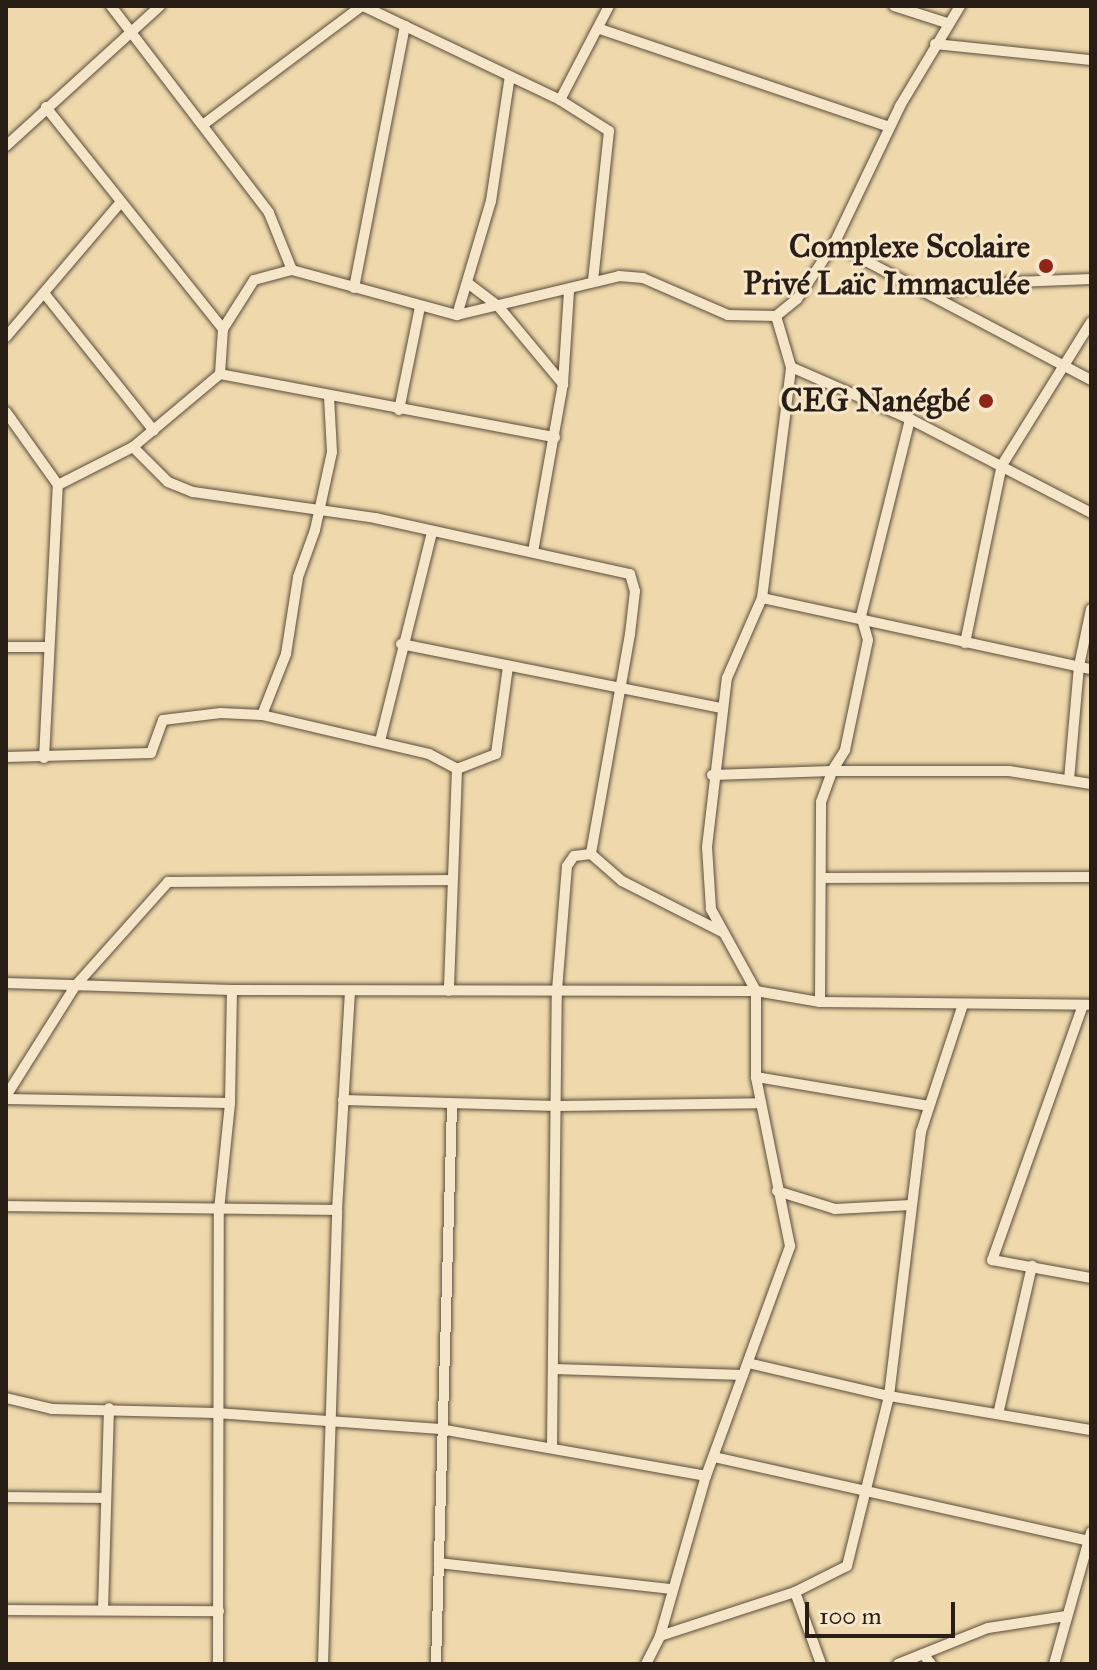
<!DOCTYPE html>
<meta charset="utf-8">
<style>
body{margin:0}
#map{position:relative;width:1097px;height:1670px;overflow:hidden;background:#efd9ac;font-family:"IM FELL Great Primer",serif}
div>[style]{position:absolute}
.roads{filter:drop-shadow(0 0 2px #5a4d3c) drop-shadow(0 0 2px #5a4d3c)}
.minor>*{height:10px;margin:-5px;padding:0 5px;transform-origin:5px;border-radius:5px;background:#f5e6c9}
.dots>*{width:22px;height:22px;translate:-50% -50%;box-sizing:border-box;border:4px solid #f5e6c9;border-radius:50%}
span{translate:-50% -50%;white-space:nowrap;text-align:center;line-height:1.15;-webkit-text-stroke:6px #f5e6c9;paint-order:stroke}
.poi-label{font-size:32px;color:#291e16;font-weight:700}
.right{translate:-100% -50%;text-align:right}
.frame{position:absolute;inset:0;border:8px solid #291e16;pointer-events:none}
.scale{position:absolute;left:805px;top:1602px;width:150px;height:36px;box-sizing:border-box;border:4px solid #291e16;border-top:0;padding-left:10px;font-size:24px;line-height:28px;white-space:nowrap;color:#291e16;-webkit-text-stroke:6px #f5e6c9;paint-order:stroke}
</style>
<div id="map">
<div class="roads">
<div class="minor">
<div style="left:111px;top:6px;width:260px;rotate:52.6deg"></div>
<div style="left:269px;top:213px;width:61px;rotate:68deg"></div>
<div style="left:363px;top:6px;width:218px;rotate:25.5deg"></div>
<div style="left:560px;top:100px;width:58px;rotate:32.3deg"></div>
<div style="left:609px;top:131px;width:150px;rotate:96.1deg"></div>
<div style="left:894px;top:6px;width:56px;rotate:17.8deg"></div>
<div style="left:600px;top:29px;width:305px;rotate:18.7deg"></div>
<div style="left:935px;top:44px;width:157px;rotate:5.9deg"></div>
<div style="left:560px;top:100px;width:106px;rotate:-62.5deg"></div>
<div style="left:204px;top:124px;width:197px;rotate:-36.8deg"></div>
<div style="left:6px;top:146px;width:208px;rotate:-42.3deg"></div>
<div style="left:834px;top:244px;width:153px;rotate:-64.4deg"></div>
<div style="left:900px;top:106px;width:117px;rotate:-59deg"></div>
<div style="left:469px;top:284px;width:36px;rotate:37deg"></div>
<div style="left:498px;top:306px;width:102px;rotate:50.2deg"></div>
<div style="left:354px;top:288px;width:267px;rotate:-79deg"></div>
<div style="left:44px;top:293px;width:176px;rotate:51.4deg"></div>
<div style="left:931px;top:294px;width:85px;rotate:-8.1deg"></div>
<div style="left:1015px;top:282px;width:76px;rotate:-2.3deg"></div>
<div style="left:457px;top:315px;width:119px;rotate:-73.4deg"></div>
<div style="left:491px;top:201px;width:126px;rotate:-81.4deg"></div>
<div style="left:223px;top:329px;width:58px;rotate:-57.7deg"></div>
<div style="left:254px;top:280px;width:39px;rotate:-15deg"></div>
<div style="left:292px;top:270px;width:171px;rotate:15.3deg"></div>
<div style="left:457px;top:315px;width:167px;rotate:-13.5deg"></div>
<div style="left:619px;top:276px;width:24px;rotate:5deg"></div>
<div style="left:643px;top:278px;width:93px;rotate:23.5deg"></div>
<div style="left:728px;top:315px;width:48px;rotate:1.2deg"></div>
<div style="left:776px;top:316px;width:27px;rotate:-39deg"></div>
<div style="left:797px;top:299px;width:66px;rotate:-56.1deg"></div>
<div style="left:834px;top:244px;width:291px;rotate:27.9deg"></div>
<div style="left:6px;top:337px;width:175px;rotate:-49.6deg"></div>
<div style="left:791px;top:367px;width:130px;rotate:23.6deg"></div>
<div style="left:910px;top:419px;width:204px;rotate:27.4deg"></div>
<div style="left:220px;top:374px;width:341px;rotate:10.7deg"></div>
<div style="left:399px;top:410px;width:105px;rotate:-78.5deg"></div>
<div style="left:6px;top:412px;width:90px;rotate:54.5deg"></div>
<div style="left:133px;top:447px;width:49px;rotate:45deg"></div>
<div style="left:168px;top:482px;width:27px;rotate:22deg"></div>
<div style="left:193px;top:492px;width:184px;rotate:8.1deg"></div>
<div style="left:375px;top:518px;width:261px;rotate:12.4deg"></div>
<div style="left:630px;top:574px;width:18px;rotate:74deg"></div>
<div style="left:635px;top:591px;width:43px;rotate:96.6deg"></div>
<div style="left:630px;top:634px;width:223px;rotate:100.1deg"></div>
<div style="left:591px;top:854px;width:41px;rotate:41.1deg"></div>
<div style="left:622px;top:881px;width:112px;rotate:27deg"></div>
<div style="left:533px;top:552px;width:171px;rotate:-79.9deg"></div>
<div style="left:563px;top:384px;width:94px;rotate:-86.3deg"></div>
<div style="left:762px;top:598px;width:337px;rotate:12.2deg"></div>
<div style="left:965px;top:643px;width:182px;rotate:-78.3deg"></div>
<div style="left:1002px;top:465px;width:168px;rotate:-58.1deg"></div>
<div style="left:401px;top:644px;width:327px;rotate:11.3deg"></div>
<div style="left:6px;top:647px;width:41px"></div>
<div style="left:262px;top:715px;width:66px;rotate:-68.5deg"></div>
<div style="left:286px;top:654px;width:78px;rotate:-81.1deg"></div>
<div style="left:298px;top:577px;width:50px;rotate:-70.1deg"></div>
<div style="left:315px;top:530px;width:80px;rotate:-77.7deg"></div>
<div style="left:332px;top:452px;width:55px;rotate:-93.1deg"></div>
<div style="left:380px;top:741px;width:214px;rotate:-76deg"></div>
<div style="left:6px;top:757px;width:145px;rotate:-1.6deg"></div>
<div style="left:151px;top:753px;width:35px;rotate:-70deg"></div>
<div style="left:163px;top:720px;width:58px;rotate:-6.9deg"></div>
<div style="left:221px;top:713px;width:41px;rotate:2.8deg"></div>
<div style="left:262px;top:715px;width:171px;rotate:13.1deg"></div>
<div style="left:429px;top:754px;width:32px;rotate:28deg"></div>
<div style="left:457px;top:769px;width:222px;rotate:92.1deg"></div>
<div style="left:44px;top:758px;width:273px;rotate:-87.1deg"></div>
<div style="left:58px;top:485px;width:84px;rotate:-26.9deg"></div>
<div style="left:133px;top:447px;width:114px;rotate:-40deg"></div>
<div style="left:220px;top:374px;width:45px;rotate:-86.2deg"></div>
<div style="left:223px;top:329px;width:284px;rotate:-128.6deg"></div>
<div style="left:457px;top:769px;width:42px;rotate:-21deg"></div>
<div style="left:496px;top:754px;width:89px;rotate:-82.2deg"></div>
<div style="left:712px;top:775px;width:120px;rotate:-1.9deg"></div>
<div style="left:832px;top:771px;width:25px;rotate:-58deg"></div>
<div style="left:845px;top:750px;width:112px;rotate:-78.2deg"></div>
<div style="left:868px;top:640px;width:25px;rotate:-106deg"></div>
<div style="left:861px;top:616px;width:203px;rotate:-76deg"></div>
<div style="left:1069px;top:780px;width:114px;rotate:-85deg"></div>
<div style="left:1079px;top:666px;width:58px;rotate:-78.1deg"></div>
<div style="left:821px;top:878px;width:270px;rotate:-0.2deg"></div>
<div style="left:6px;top:983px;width:226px;rotate:1.8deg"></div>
<div style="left:232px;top:990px;width:524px;rotate:0.11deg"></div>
<div style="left:756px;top:991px;width:65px;rotate:9.8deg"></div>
<div style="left:820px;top:1002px;width:271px;rotate:0.6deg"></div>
<div style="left:820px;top:1002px;width:200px;rotate:-89.7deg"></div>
<div style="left:821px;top:802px;width:33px;rotate:-70deg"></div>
<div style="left:832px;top:771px;width:177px"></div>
<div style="left:1009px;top:771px;width:83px;rotate:9deg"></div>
<div style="left:1083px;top:1005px;width:271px;rotate:109.6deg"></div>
<div style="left:992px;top:1260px;width:101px;rotate:10.3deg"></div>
<div style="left:756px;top:1077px;width:175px;rotate:9.5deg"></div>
<div style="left:6px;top:1096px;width:131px;rotate:-57.8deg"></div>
<div style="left:76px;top:985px;width:138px;rotate:-48.2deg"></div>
<div style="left:168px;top:882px;width:283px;rotate:-0.4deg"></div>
<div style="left:6px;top:1099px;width:224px;rotate:1deg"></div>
<div style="left:343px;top:1100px;width:215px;rotate:1.6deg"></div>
<div style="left:558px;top:1106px;width:203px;rotate:-0.8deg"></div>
<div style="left:777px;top:1191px;width:61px;rotate:17.2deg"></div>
<div style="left:835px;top:1209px;width:76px;rotate:-3deg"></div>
<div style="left:6px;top:1206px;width:331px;rotate:0.7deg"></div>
<div style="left:748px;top:1363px;width:145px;rotate:13.2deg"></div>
<div style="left:889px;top:1396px;width:205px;rotate:9.6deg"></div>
<div style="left:554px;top:1369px;width:189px;rotate:1.8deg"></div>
<div style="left:6px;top:1398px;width:47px;rotate:13.4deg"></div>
<div style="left:52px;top:1409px;width:164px;rotate:1.4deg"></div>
<div style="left:216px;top:1413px;width:225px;rotate:4.1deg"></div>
<div style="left:440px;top:1429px;width:270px;rotate:10deg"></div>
<div style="left:999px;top:1410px;width:148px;rotate:-77.1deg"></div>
<div style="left:552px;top:1447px;width:457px;rotate:-89.4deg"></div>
<div style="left:557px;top:990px;width:124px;rotate:-85.4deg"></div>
<div style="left:567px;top:866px;width:12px;rotate:-55deg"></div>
<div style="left:574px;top:856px;width:17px;rotate:-7deg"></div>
<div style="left:714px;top:1457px;width:386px;rotate:12.6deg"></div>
<div style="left:6px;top:1497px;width:99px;rotate:0.6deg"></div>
<div style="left:439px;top:1563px;width:234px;rotate:6.4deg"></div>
<div style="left:795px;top:1592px;width:77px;rotate:70.1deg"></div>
<div style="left:6px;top:1610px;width:213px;rotate:0.3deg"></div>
<div style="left:103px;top:1610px;width:202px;rotate:-88.3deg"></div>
<div style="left:660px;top:1636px;width:142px;rotate:-18.1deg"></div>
<div style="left:795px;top:1592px;width:58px;rotate:-26.6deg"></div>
<div style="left:847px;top:1566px;width:175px;rotate:-76.1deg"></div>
<div style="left:889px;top:1396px;width:266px;rotate:-83.1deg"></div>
<div style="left:921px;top:1132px;width:132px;rotate:-71.8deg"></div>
<div style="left:923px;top:1654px;width:13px;rotate:51deg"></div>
<div style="left:218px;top:1664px;width:454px;rotate:-89.9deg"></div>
<div style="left:219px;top:1210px;width:108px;rotate:-84.1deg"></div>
<div style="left:230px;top:1103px;width:113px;rotate:-89deg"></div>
<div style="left:323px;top:1664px;width:454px;rotate:-88.2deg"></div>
<div style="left:337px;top:1210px;width:219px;rotate:-86.6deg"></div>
<div style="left:436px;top:1664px;width:559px;rotate:-88.36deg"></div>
<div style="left:646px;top:1664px;width:31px;rotate:-63deg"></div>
<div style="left:660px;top:1636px;width:166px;rotate:-74deg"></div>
<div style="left:706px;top:1476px;width:245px;rotate:-69.9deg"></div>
<div style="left:790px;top:1246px;width:172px;rotate:-101.4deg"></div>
<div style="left:756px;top:1077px;width:86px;rotate:-90deg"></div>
<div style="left:756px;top:991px;width:94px;rotate:-118.8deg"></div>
<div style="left:711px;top:909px;width:62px;rotate:-93.7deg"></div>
<div style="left:707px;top:847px;width:170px;rotate:-83.3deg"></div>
<div style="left:727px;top:678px;width:87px;rotate:-66.4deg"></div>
<div style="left:762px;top:598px;width:233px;rotate:-82.8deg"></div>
<div style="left:791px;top:367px;width:53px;rotate:-106.4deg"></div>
<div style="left:898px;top:1664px;width:97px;rotate:-21.8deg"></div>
<div style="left:988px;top:1628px;width:79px;rotate:-8.7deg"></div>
<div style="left:1054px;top:1664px;width:137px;rotate:-74.3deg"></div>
</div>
</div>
<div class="dots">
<div style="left:1046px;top:266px;background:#8f2418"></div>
<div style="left:986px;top:401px;background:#8f2418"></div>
</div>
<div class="poi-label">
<span class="right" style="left:1030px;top:266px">Complexe Scolaire<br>Privé Laïc Immaculée</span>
<span class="right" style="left:970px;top:401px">CEG Nanégbé</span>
</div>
<div class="frame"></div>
<div class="scale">100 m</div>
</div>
